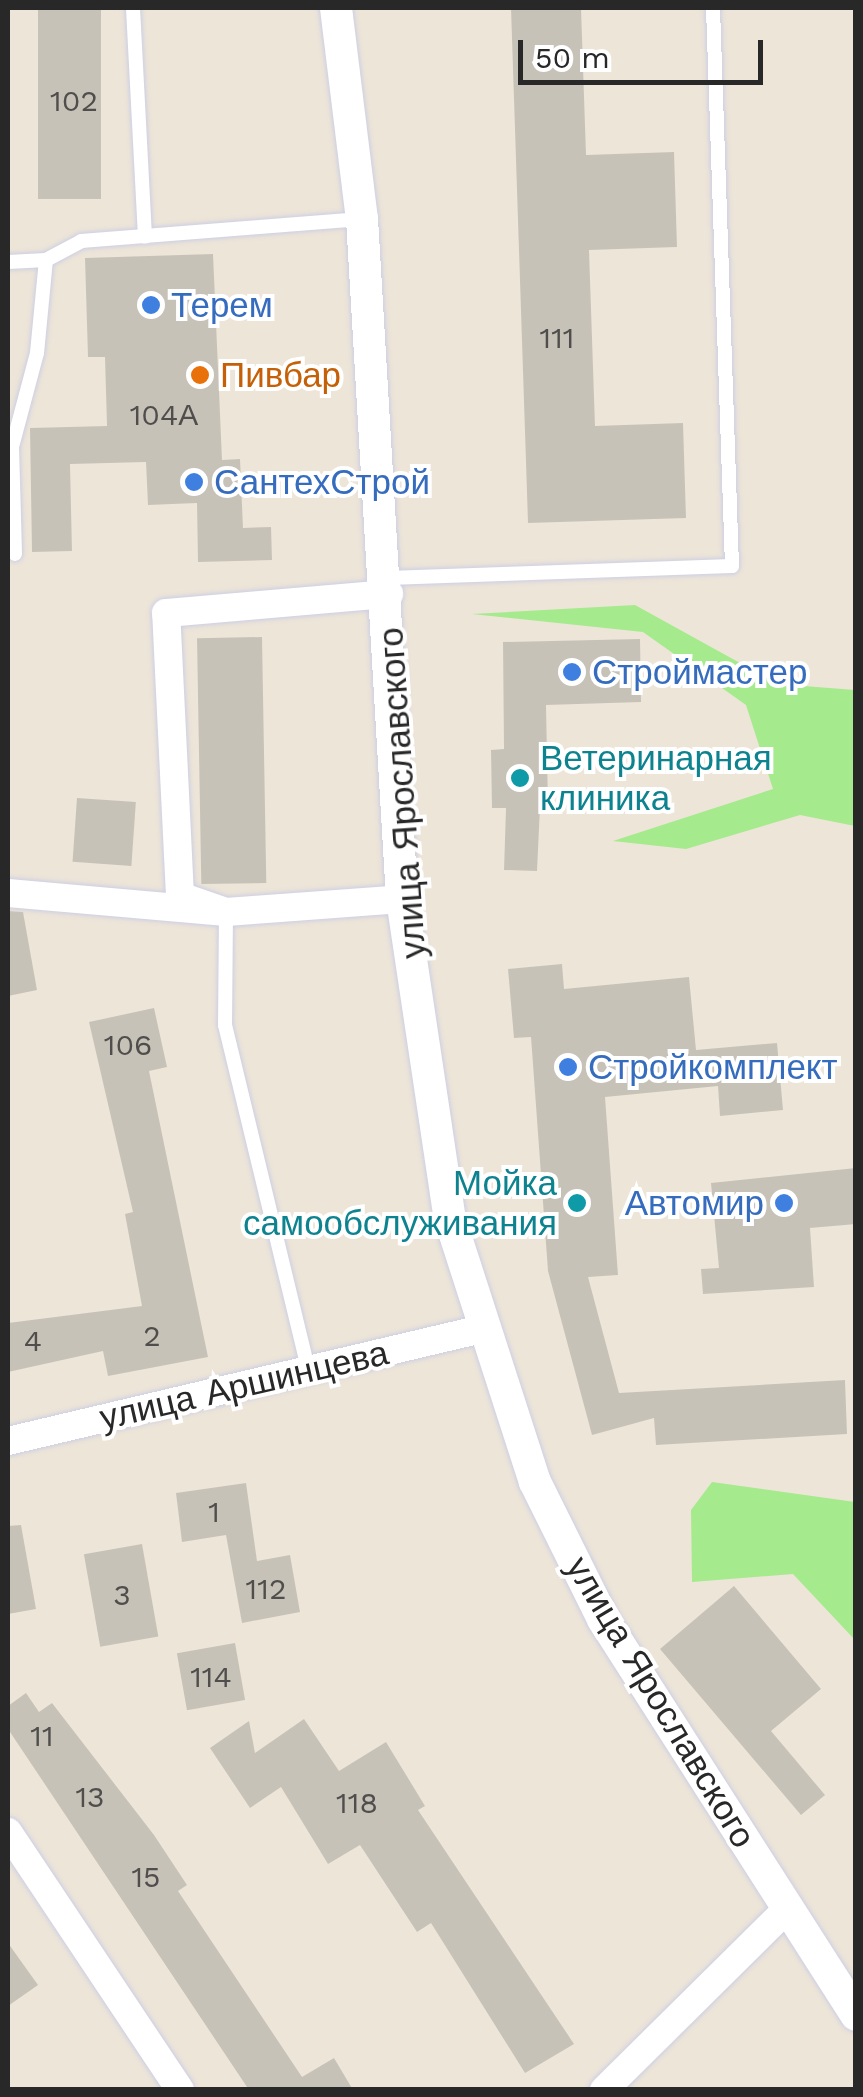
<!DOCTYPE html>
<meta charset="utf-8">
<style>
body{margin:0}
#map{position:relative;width:863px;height:2097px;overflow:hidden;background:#ede5d8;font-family:"Work Sans",sans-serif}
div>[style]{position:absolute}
.green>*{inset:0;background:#a5ea8d}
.building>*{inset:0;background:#c7c2b8;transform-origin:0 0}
.roads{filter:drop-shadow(0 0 2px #cdcfe3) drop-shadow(0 0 2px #cdcfe3)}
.service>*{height:14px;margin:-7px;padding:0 7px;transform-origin:7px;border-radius:7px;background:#fff}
.minor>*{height:28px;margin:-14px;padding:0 14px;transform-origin:14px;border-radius:14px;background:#fff}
.tertiary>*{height:32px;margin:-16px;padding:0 16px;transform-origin:16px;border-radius:16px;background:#fff}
.dots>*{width:28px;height:28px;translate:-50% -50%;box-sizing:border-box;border:5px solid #fff;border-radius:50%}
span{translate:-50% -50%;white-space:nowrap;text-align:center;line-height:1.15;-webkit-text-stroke:8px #fff;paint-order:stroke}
.number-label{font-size:30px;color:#504e4c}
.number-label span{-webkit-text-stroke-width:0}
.shop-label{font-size:35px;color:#366cbe}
.left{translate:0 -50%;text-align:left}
.right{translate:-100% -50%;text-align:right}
.food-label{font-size:35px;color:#c56008}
.culture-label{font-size:35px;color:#0d838f}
.street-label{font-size:35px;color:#282828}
.frame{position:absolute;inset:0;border:10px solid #282828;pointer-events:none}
.scale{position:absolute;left:518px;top:40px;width:245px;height:45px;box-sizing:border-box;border:5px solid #282828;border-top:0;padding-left:12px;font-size:30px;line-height:35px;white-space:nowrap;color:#282828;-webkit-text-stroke:8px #fff;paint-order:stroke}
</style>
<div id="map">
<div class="green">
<div style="clip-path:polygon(635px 605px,778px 684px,855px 690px,855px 826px,800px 815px,686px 849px,613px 841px,773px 789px,746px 705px,643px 632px,472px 614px)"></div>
<div style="clip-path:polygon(712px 1482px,855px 1502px,855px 1640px,793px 1574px,692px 1582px,691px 1510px)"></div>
</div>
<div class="building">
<div style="left:38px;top:8px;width:63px;height:191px"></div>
<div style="clip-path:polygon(511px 8px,581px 8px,586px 155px,674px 152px,677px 247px,589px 250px,595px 426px,683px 423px,686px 518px,528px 523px)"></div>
<div style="clip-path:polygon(213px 254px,222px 460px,240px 459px,243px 528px,271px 527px,272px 560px,198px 562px,197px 503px,148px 505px,146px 462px,70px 464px,72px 551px,32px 552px,30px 428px,107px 426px,105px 357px,88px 357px,85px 258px)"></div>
<div style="left:262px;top:637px;width:246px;height:65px;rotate:89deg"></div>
<div style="clip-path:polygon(640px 639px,641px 702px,546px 705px,548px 807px,540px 807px,537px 871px,504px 870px,506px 808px,492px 808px,491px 750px,504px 749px,503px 642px)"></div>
<div style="left:77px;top:798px;width:59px;height:64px;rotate:4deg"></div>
<div style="clip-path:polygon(8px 911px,23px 912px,37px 990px,8px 996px)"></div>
<div style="clip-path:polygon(562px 964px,564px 989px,689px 977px,696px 1050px,777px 1043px,783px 1110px,720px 1116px,718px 1086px,605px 1097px,618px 1275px,588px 1277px,619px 1393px,845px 1380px,847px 1434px,656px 1445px,654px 1418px,592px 1435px,548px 1271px,531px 1037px,514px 1038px,508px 969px)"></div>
<div style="clip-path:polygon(154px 1008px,167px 1067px,149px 1071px,208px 1357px,108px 1376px,103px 1351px,8px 1372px,8px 1323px,142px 1306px,125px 1214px,133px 1212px,89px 1022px)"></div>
<div style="clip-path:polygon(856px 1168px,856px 1224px,810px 1228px,814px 1287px,703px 1294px,701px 1269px,719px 1268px,711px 1183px)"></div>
<div style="clip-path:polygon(246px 1483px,257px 1561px,290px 1555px,300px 1612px,242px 1623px,226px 1535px,182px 1542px,176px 1493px)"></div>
<div style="clip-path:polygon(21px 1525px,36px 1609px,8px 1614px,8px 1526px)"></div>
<div style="left:142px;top:1544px;width:94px;height:59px;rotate:80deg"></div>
<div style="clip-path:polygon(734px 1586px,821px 1689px,771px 1731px,825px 1795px,801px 1815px,660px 1649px)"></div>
<div style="left:235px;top:1643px;width:58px;height:59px;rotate:80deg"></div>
<div style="clip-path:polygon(26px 1693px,39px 1712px,52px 1703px,154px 1835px,187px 1885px,178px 1891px,302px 2077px,334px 2058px,353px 2090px,249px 2090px,8px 1729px,8px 1706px)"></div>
<div style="clip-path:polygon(304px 1719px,339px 1771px,386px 1742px,425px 1806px,418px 1810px,574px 2044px,525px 2073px,431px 1923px,417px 1932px,360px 1845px,328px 1864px,281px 1787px,250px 1808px,210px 1748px,249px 1721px,255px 1753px)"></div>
<div style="clip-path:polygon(8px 1943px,38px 1985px,8px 2006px)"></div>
</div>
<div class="roads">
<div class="service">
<div style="left:133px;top:8px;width:229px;rotate:87deg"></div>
<div style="left:8px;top:262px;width:38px;rotate:-3deg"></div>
<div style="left:46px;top:260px;width:40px;rotate:-28deg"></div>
<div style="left:81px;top:241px;width:281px;rotate:-4.5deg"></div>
<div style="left:15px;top:554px;width:107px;rotate:-91.6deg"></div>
<div style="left:12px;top:447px;width:97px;rotate:-75.1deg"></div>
<div style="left:37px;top:353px;width:93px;rotate:-84.5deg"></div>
<div style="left:388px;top:578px;width:344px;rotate:-2deg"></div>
<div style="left:732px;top:566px;width:558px;rotate:-91.95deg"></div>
<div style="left:226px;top:912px;width:113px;rotate:90.5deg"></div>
<div style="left:225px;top:1025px;width:354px;rotate:76.4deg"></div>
</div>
<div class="minor">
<div style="left:8px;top:893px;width:219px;rotate:5deg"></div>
<div style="left:226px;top:912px;width:176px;rotate:-4.2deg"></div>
<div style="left:226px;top:912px;width:49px;rotate:-160.8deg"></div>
<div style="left:180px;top:896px;width:283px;rotate:-92.8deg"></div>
<div style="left:166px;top:613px;width:224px;rotate:-4.9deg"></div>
<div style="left:8px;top:1441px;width:486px;rotate:-13.3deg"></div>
<div style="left:8px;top:1832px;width:310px;rotate:56.3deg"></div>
<div style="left:604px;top:2090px;width:256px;rotate:-44.7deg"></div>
</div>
<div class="tertiary">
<div style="left:336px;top:8px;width:213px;rotate:83deg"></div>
<div style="left:362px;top:219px;width:681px;rotate:86.63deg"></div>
<div style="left:402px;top:899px;width:324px;rotate:81.5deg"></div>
<div style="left:450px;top:1219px;width:276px;rotate:72.1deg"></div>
<div style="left:535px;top:1482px;width:153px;rotate:63.6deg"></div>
<div style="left:603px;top:1619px;width:470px;rotate:57.4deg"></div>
</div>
</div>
<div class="dots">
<div style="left:151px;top:305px;background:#3f7fe0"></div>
<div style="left:200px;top:375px;background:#e8710a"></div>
<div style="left:194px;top:482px;background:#3f7fe0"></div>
<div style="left:572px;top:672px;background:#3f7fe0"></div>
<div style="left:520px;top:778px;background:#0f9aa8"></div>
<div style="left:568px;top:1067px;background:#3f7fe0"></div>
<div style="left:577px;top:1203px;background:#0f9aa8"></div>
<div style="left:784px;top:1203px;background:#3f7fe0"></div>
</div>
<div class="number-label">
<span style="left:74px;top:101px">102</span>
<span style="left:557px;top:338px">111</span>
<span style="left:164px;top:415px">104А</span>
<span style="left:128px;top:1045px">106</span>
<span style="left:152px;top:1336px">2</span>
<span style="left:33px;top:1341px">4</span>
<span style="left:214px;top:1512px">1</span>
<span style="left:266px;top:1589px">112</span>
<span style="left:122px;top:1595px">3</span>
<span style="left:211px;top:1677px">114</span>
<span style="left:42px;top:1736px">11</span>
<span style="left:90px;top:1797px">13</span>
<span style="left:357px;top:1803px">118</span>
<span style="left:146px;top:1877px">15</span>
</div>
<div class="shop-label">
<span class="left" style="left:171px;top:305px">Терем</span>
<span class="left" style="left:214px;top:482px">СантехСтрой</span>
<span class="left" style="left:592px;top:672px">Строймастер</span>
<span class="left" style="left:588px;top:1067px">Стройкомплект</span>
<span class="right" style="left:764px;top:1203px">Автомир</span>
</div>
<div class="food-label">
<span class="left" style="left:220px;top:375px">Пивбар</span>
</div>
<div class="culture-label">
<span class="left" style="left:540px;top:778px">Ветеринарная<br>клиника</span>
<span class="right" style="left:557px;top:1203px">Мойка<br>самообслуживания</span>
</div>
<div class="street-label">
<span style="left:402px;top:793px;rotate:-94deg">улица Ярославского</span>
<span style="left:244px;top:1385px;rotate:-13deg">улица Аршинцева</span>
<span style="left:661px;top:1702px;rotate:59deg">улица Ярославского</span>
</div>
<div class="frame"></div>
<div class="scale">50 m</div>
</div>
